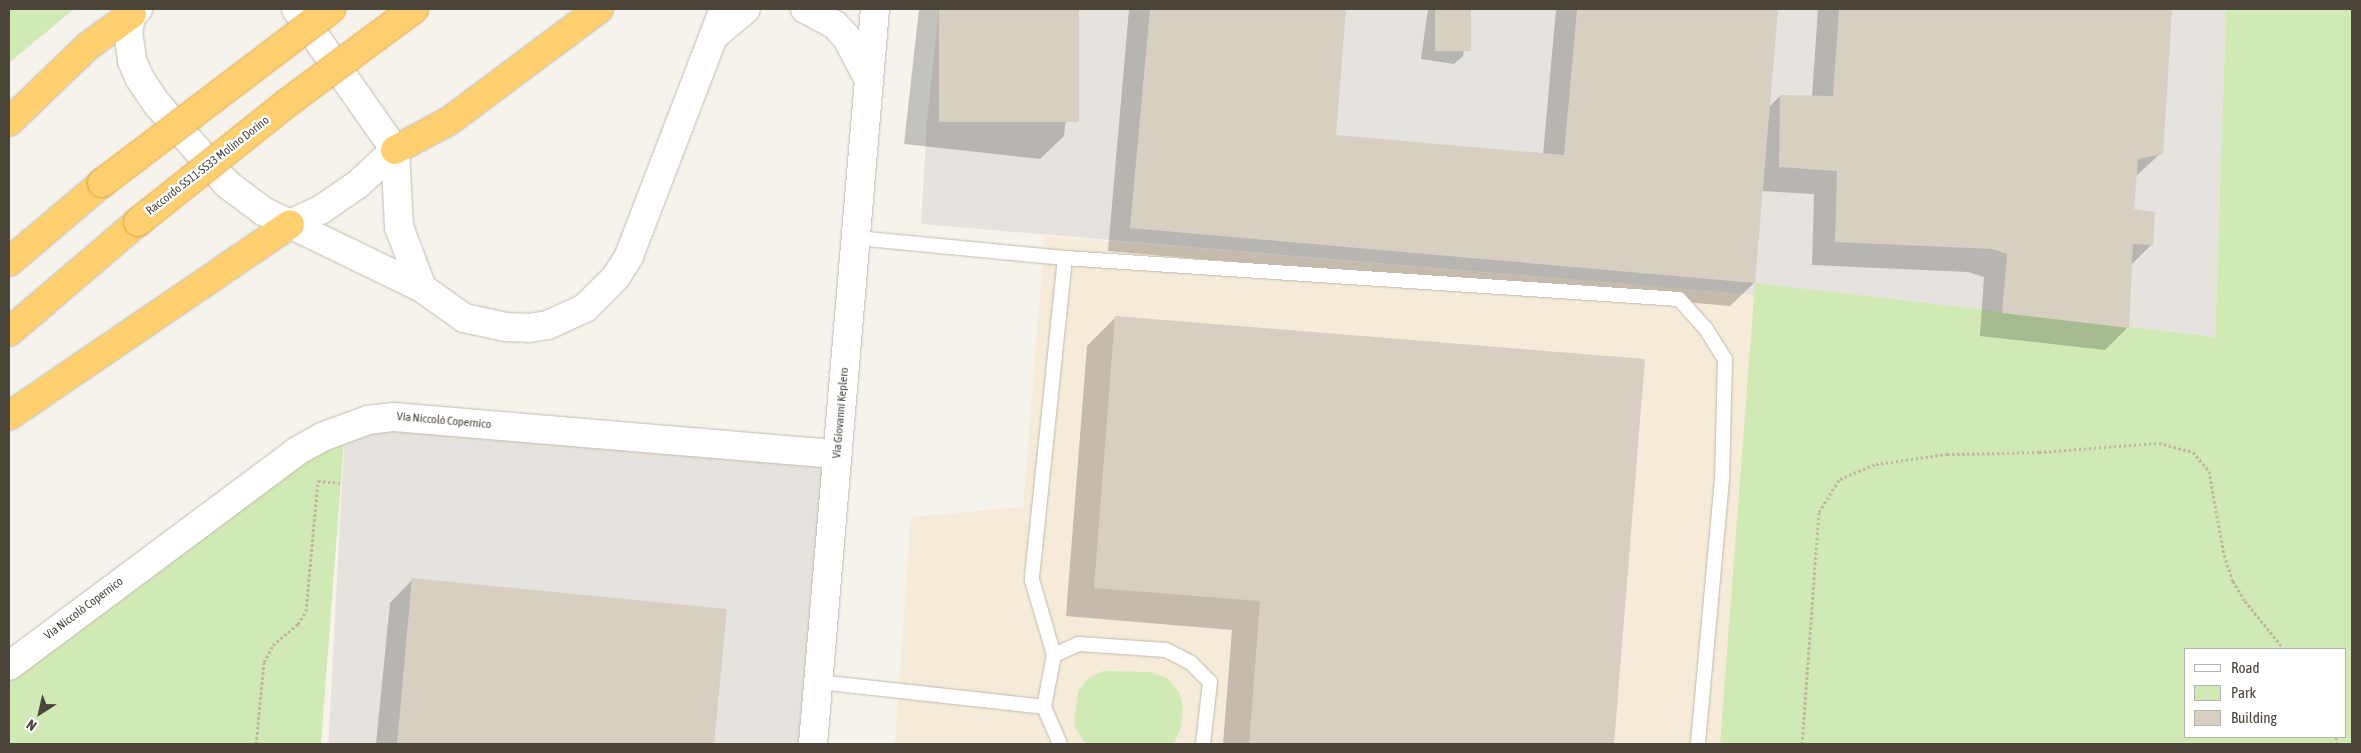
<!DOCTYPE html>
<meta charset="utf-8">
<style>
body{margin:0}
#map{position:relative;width:2361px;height:753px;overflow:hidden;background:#f6f3ec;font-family:"Asap Condensed",sans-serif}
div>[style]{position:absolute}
.commercial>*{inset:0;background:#f6ead8}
.industrial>*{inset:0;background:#e6e2dd;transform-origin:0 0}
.green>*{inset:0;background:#d1e9b5}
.shadow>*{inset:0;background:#0003}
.building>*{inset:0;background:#d7cfc1;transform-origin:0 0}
.path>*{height:3px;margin-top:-1.5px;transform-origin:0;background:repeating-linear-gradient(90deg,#c3b79f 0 2.5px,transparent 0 5px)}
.roads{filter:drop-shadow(0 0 1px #c1bbae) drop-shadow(0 0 1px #c1bbae)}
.lane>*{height:14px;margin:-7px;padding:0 7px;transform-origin:7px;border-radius:7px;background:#fff}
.street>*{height:28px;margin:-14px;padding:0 14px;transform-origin:14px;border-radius:14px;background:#fff}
.highway>*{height:28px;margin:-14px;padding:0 14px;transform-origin:14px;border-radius:14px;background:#fdcf6f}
.bridges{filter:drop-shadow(0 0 1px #dea43d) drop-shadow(0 0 1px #dea43d)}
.highway-bridge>*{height:28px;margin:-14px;padding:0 14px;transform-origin:14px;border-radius:14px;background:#fdcf6f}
span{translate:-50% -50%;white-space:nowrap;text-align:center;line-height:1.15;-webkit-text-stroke:5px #fff;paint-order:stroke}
.street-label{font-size:12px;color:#4a4439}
.frame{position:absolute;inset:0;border:10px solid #4a4439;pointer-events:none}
.legend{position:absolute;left:2184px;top:648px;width:162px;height:90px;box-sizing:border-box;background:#fff;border:1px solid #b7b4b0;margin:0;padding:6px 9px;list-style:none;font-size:15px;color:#4a4439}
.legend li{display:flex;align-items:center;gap:10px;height:25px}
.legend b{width:25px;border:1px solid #b7b4b0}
.north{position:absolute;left:15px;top:688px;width:50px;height:50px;-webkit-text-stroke:4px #fff;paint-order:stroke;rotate:215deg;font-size:14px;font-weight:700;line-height:20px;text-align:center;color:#4a4439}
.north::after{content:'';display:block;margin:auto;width:18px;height:22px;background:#4a4439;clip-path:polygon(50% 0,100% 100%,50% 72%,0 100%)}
</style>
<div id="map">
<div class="commercial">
<div style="clip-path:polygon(1045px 236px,1756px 295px,1720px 744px,895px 744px,911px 517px,1023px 507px)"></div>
</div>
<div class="industrial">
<div style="clip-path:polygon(939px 9px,2226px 9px,2215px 337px,1755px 284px,1756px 295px,921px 224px,927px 121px)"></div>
<div style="left:345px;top:427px;width:493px;height:318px;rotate:3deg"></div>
</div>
<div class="green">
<div style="clip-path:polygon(9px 9px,74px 9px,9px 63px)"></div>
<div style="clip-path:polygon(evenodd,2226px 9px,2352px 9px,2352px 744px,1720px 744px,1755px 283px,2215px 337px,2226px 9px,2185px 649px,2345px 649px,2345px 737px,2185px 737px,2185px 649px)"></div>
<div style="clip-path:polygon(345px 427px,321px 744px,9px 744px,9px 666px)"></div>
<div style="clip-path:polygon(1103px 671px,1152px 672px,1168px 679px,1179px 692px,1183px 708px,1180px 731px,1173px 744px,1087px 744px,1083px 741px,1074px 725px,1078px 692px,1087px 679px)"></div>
</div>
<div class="shadow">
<div style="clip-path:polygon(919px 9px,1078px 9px,1064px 136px,1040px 159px,904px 144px)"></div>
<div style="clip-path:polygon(1129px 9px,1345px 9px,1334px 136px,1543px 155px,1556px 9px,1777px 9px,1769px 107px,1780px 96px,1812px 97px,1818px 9px,2171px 9px,2161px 153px,2135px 177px,2133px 210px,2151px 245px,2130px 266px,2128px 327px,2105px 350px,1980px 336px,1984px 277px,1968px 272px,1812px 265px,1814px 194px,1762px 191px,1754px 283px,1730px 306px,1108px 251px)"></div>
<div style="clip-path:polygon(1428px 9px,1469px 9px,1463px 56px,1454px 64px,1421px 59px)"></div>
<div style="clip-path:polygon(1116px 317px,1644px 361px,1613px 744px,1223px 744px,1232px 630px,1066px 616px,1087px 346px)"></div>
<div style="clip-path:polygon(413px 579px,725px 610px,712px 744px,376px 744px,390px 603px)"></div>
</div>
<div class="building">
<div style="left:939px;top:9px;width:140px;height:113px"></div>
<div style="clip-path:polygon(1150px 9px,1346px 9px,1336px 135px,1564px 155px,1577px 9px,1778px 9px,1755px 283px,1130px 228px)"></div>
<div style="left:1435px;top:9px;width:36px;height:42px"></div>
<div style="clip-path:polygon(1839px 9px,2172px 9px,2163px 154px,2138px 159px,2134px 209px,2155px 212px,2153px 245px,2133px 244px,2129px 328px,2002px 313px,2007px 254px,1992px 249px,1835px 242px,1837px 171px,1779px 167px,1780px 95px,1833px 96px)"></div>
<div style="clip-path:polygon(1115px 316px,1645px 359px,1614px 744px,1249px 744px,1260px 601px,1094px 588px)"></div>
<div style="clip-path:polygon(412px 578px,727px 609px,714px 744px,397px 744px)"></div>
</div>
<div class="path">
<div style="left:2336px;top:737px;width:7px;rotate:82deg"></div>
<div style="left:256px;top:744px;width:82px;rotate:-84.4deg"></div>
<div style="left:264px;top:662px;width:19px;rotate:-62deg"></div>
<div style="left:273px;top:645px;width:33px;rotate:-40deg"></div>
<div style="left:298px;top:624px;width:15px;rotate:-58deg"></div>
<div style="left:306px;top:611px;width:131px;rotate:-84.7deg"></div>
<div style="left:318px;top:481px;width:22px;rotate:5deg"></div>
<div style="left:1802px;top:744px;width:233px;rotate:-85.8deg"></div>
<div style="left:1819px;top:512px;width:39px;rotate:-58deg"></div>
<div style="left:1840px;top:479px;width:39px;rotate:-23deg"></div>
<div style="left:1876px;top:464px;width:72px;rotate:-8deg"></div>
<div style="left:1947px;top:454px;width:92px;rotate:-1.2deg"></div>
<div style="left:2039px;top:452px;width:120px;rotate:-4.3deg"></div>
<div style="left:2159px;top:443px;width:35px;rotate:15deg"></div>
<div style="left:2193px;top:452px;width:25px;rotate:50deg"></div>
<div style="left:2209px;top:471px;width:85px;rotate:79.9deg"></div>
<div style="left:2224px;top:555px;width:28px;rotate:71deg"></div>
<div style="left:2233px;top:581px;width:23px;rotate:59deg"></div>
<div style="left:2245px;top:601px;width:62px;rotate:50.9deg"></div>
</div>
<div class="roads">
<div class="lane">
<div style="left:856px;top:238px;width:210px;rotate:5.5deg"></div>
<div style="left:1065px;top:258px;width:324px;rotate:95.9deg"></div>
<div style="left:1032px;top:580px;width:78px;rotate:73.7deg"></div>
<div style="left:1065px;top:258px;width:615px;rotate:3.82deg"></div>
<div style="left:1679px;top:299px;width:40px;rotate:48deg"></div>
<div style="left:1706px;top:329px;width:36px;rotate:58deg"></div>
<div style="left:1725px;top:359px;width:120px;rotate:91.4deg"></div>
<div style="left:1722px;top:479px;width:266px;rotate:95.2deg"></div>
<div style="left:819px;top:682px;width:226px;rotate:6.3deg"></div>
<div style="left:1060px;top:744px;width:40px;rotate:-113.4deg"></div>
<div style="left:1044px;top:707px;width:53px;rotate:-79.1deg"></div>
<div style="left:1054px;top:655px;width:27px;rotate:-24deg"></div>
<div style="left:1079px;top:644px;width:87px;rotate:3.9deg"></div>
<div style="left:1166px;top:650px;width:28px;rotate:27deg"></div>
<div style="left:1191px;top:663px;width:27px;rotate:45deg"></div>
<div style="left:1210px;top:682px;width:62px;rotate:96.4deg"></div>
</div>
<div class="street">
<div style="left:138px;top:9px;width:8px;rotate:140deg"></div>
<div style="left:132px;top:14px;width:17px;rotate:103deg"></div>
<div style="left:128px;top:31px;width:30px;rotate:82deg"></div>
<div style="left:132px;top:61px;width:20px;rotate:66deg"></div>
<div style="left:140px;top:79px;width:30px;rotate:56deg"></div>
<div style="left:157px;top:104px;width:106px;rotate:48.8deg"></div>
<div style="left:227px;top:184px;width:45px;rotate:36.9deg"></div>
<div style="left:263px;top:211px;width:177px;rotate:25.8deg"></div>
<div style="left:422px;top:288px;width:52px;rotate:35.5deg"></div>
<div style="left:464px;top:318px;width:43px;rotate:12.1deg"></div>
<div style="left:506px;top:327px;width:23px;rotate:2deg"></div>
<div style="left:529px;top:328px;width:19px;rotate:-9deg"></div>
<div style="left:548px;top:325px;width:41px;rotate:-24.7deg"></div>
<div style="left:585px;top:308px;width:44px;rotate:-45deg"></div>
<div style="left:616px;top:277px;width:25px;rotate:-58deg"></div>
<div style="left:629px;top:256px;width:265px;rotate:-69deg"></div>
<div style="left:805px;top:9px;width:34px;rotate:28deg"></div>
<div style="left:835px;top:25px;width:18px;rotate:47deg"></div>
<div style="left:847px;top:38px;width:47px;rotate:62.4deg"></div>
<div style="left:715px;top:35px;width:40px;rotate:-40deg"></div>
<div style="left:395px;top:150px;width:77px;rotate:87deg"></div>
<div style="left:399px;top:227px;width:65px;rotate:69.3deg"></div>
<div style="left:290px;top:224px;width:35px;rotate:-25deg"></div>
<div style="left:322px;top:209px;width:44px;rotate:-34.8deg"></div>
<div style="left:358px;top:184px;width:50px;rotate:-42.6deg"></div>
<div style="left:395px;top:150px;width:172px;rotate:-125.1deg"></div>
<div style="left:9px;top:666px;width:359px;rotate:-36.7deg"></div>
<div style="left:297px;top:451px;width:29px;rotate:-29deg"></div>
<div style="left:322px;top:437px;width:49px;rotate:-20.3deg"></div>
<div style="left:368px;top:420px;width:26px;rotate:-7deg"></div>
<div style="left:394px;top:417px;width:445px;rotate:4.8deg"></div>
<div style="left:813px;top:744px;width:738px;rotate:-85.18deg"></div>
</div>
<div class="highway">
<div style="left:9px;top:122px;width:110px;rotate:-43.9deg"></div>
<div style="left:88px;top:46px;width:54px;rotate:-36deg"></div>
<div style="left:395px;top:150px;width:61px;rotate:-28.2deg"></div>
<div style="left:449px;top:121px;width:187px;rotate:-36.7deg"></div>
<div style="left:9px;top:262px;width:122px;rotate:-40.3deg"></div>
<div style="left:9px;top:332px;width:170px;rotate:-40.5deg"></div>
<div style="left:9px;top:416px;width:340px;rotate:-34.3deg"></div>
</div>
</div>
<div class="bridges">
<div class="highway-bridge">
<div style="left:102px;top:183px;width:288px;rotate:-37.2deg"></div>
<div style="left:138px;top:222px;width:191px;rotate:-38.6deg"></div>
<div style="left:287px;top:103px;width:158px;rotate:-36.5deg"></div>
</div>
</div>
<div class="street-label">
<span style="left:208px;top:166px;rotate:-38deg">Raccordo SS11-SS33 Molino Dorino</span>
<span style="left:841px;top:413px;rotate:-85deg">Via Giovanni Keplero</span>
<span style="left:444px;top:421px;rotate:5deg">Via Niccolò Copernico</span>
<span style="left:84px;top:609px;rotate:-37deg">Via Niccolò Copernico</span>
</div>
<div class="frame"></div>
<ul class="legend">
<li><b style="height:6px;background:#fff"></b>Road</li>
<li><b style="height:14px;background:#d1e9b5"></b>Park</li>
<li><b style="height:14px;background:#d7cfc1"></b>Building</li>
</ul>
<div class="north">N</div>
</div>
